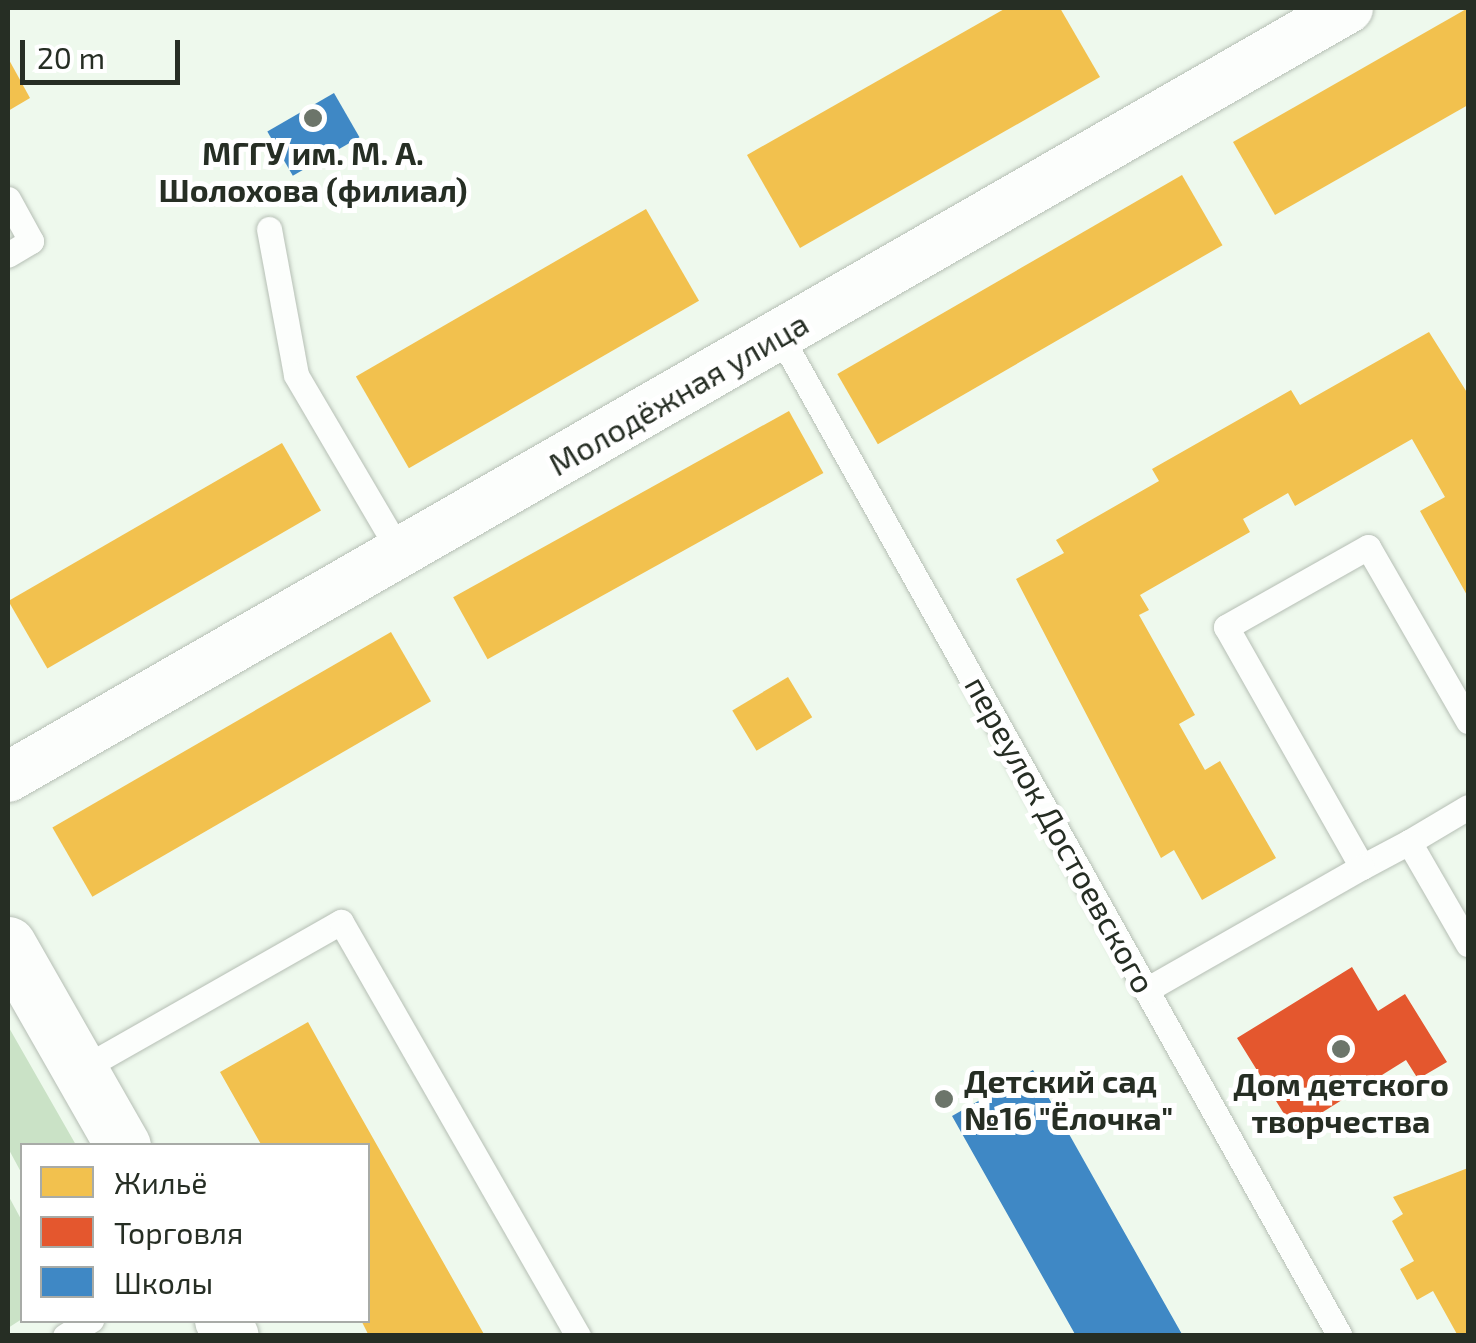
<!DOCTYPE html>
<meta charset="utf-8">
<style>
body{margin:0}
#map{position:relative;width:1476px;height:1343px;overflow:hidden;background:#eef9ed;font-family:"Exo 2",sans-serif}
div>[style]{position:absolute}
.green>*{inset:0;background:#cae2c6}
.homes>*{inset:0;background:#f2c14e;transform-origin:0 0}
.shops>*{inset:0;background:#e4572e}
.schools>*{inset:0;background:#3f88c5;transform-origin:0 0}
.roads{filter:drop-shadow(0 0 2px #b6bfb5) drop-shadow(0 0 2px #b6bfb5)}
.service>*{height:25px;margin:-12.5px;padding:0 12.5px;transform-origin:12.5px;border-radius:12.5px;background:#fcfefc}
.minor>*{height:50px;margin:-25px;padding:0 25px;transform-origin:25px;border-radius:25px;background:#fcfefc}
.secondary>*{height:55px;margin:-27.5px;padding:0 27.5px;transform-origin:27.5px;border-radius:27.5px;background:#fcfefc}
.dots>*{width:28px;height:28px;translate:-50% -50%;box-sizing:border-box;border:5px solid #fff;border-radius:50%}
span{translate:-50% -50%;white-space:nowrap;text-align:center;line-height:1.15;-webkit-text-stroke:10px #fff;paint-order:stroke}
.poi-label{font-size:32px;color:#262e24;font-weight:700}
.left{translate:0 -50%;text-align:left}
.street-label{font-size:32px;color:#262e24}
.frame{position:absolute;inset:0;border:10px solid #262e24;pointer-events:none}
.legend{position:absolute;left:20px;top:1143px;width:350px;height:180px;box-sizing:border-box;background:#fff;border:2px solid #a8aba7;margin:0;padding:12px 18px;list-style:none;font-size:30px;color:#262e24}
.legend li{display:flex;align-items:center;gap:20px;height:50px}
.legend b{width:50px;border:2px solid #a8aba7}
.scale{position:absolute;left:20px;top:40px;width:160px;height:45px;box-sizing:border-box;border:5px solid #262e24;border-top:0;padding-left:12px;font-size:30px;line-height:35px;white-space:nowrap;color:#262e24;-webkit-text-stroke:8px #fff;paint-order:stroke}
</style>
<div id="map">
<div class="green">
<div style="clip-path:polygon(8px 1026px,76px 1145px,22px 1146px,22px 1174px,8px 1148px)"></div>
<div style="clip-path:polygon(8px 1195px,22px 1221px,22px 1319px,8px 1328px)"></div>
</div>
<div class="homes">
<div style="clip-path:polygon(1006px 8px,1060px 8px,1100px 77px,800px 248px,747px 155px)"></div>
<div style="clip-path:polygon(1468px 8px,1468px 105px,1275px 215px,1233px 142px)"></div>
<div style="clip-path:polygon(8px 58px,30px 98px,8px 111px)"></div>
<div style="left:1182px;top:175px;width:81px;height:398px;rotate:60deg"></div>
<div style="left:646px;top:209px;width:106px;height:335px;rotate:60deg"></div>
<div style="clip-path:polygon(1429px 332px,1468px 394px,1468px 597px,1420px 511px,1445px 497px,1412px 439px,1295px 506px,1288px 493px,1243px 519px,1250px 532px,1140px 595px,1149px 610px,1139px 615px,1195px 715px,1179px 724px,1205px 770px,1220px 761px,1276px 858px,1202px 900px,1174px 850px,1161px 858px,1016px 579px,1064px 553px,1056px 540px,1159px 481px,1152px 469px,1291px 390px,1300px 405px)"></div>
<div style="left:789px;top:411px;width:71px;height:384px;rotate:61deg"></div>
<div style="left:282px;top:443px;width:78px;height:316px;rotate:60deg"></div>
<div style="left:391px;top:632px;width:80px;height:391px;rotate:60deg"></div>
<div style="left:788px;top:677px;width:47px;height:65px;rotate:59deg"></div>
<div style="clip-path:polygon(308px 1022px,348px 1094px,485px 1336px,369px 1336px,361px 1320px,368px 1146px,262px 1146px,220px 1072px)"></div>
<div style="clip-path:polygon(1468px 1168px,1468px 1336px,1458px 1336px,1433px 1291px,1417px 1300px,1400px 1269px,1414px 1261px,1392px 1221px,1403px 1214px,1393px 1197px)"></div>
</div>
<div class="shops">
<div style="clip-path:polygon(1352px 967px,1378px 1011px,1405px 994px,1447px 1062px,1418px 1079px,1406px 1060px,1294px 1130px,1237px 1038px)"></div>
</div>
<div class="schools">
<div style="left:334px;top:93px;width:51px;height:77px;rotate:60deg"></div>
<div style="clip-path:polygon(1033px 1070px,1105px 1198px,1183px 1336px,1076px 1336px,952px 1116px)"></div>
</div>
<div class="roads">
<div class="service">
<div style="left:8px;top:199px;width:48px;rotate:61.3deg"></div>
<div style="left:31px;top:241px;width:27px;rotate:149deg"></div>
<div style="left:269px;top:229px;width:148px;rotate:79.5deg"></div>
<div style="left:296px;top:375px;width:205px;rotate:59.6deg"></div>
<div style="left:779px;top:334px;width:1148px;rotate:60.76deg"></div>
<div style="left:1468px;top:807px;width:69px;rotate:149.3deg"></div>
<div style="left:1409px;top:842px;width:118px;rotate:60deg"></div>
<div style="left:1409px;top:842px;width:53px;rotate:152deg"></div>
<div style="left:1362px;top:867px;width:276px;rotate:-119.5deg"></div>
<div style="left:1226px;top:627px;width:163px;rotate:-29.4deg"></div>
<div style="left:1368px;top:547px;width:201px;rotate:60.1deg"></div>
<div style="left:1148px;top:989px;width:246px;rotate:-29.7deg"></div>
<div style="left:80px;top:1070px;width:300px;rotate:-29.6deg"></div>
<div style="left:341px;top:922px;width:477px;rotate:60.2deg"></div>
<div style="left:65px;top:1336px;width:31px;rotate:-32deg"></div>
</div>
<div class="minor">
<div style="left:8px;top:777px;width:1545px;rotate:-29.85deg"></div>
</div>
<div class="secondary">
<div style="left:8px;top:944px;width:232px;rotate:60.3deg"></div>
<div style="left:222px;top:1320px;width:18px;rotate:61deg"></div>
</div>
</div>
<div class="dots">
<div style="left:313px;top:118px;background:#6c756a"></div>
<div style="left:1341px;top:1049px;background:#6c756a"></div>
<div style="left:944px;top:1099px;background:#6c756a"></div>
</div>
<div class="poi-label">
<span style="left:313px;top:171px">МГГУ им. М. А.<br>Шолохова (филиал)</span>
<span class="left" style="left:964px;top:1099px">Детский сад<br>№16 "Ёлочка"</span>
<span style="left:1341px;top:1102px">Дом детского<br>творчества</span>
</div>
<div class="street-label">
<span style="left:678px;top:393px;rotate:-30deg">Молодёжная улица</span>
<span style="left:1061px;top:834px;rotate:61deg">переулок Достоевского</span>
</div>
<div class="frame"></div>
<ul class="legend">
<li><b style="height:28px;background:#f2c14e"></b>Жильё</li>
<li><b style="height:28px;background:#e4572e"></b>Торговля</li>
<li><b style="height:28px;background:#3f88c5"></b>Школы</li>
</ul>
<div class="scale">20 m</div>
</div>
